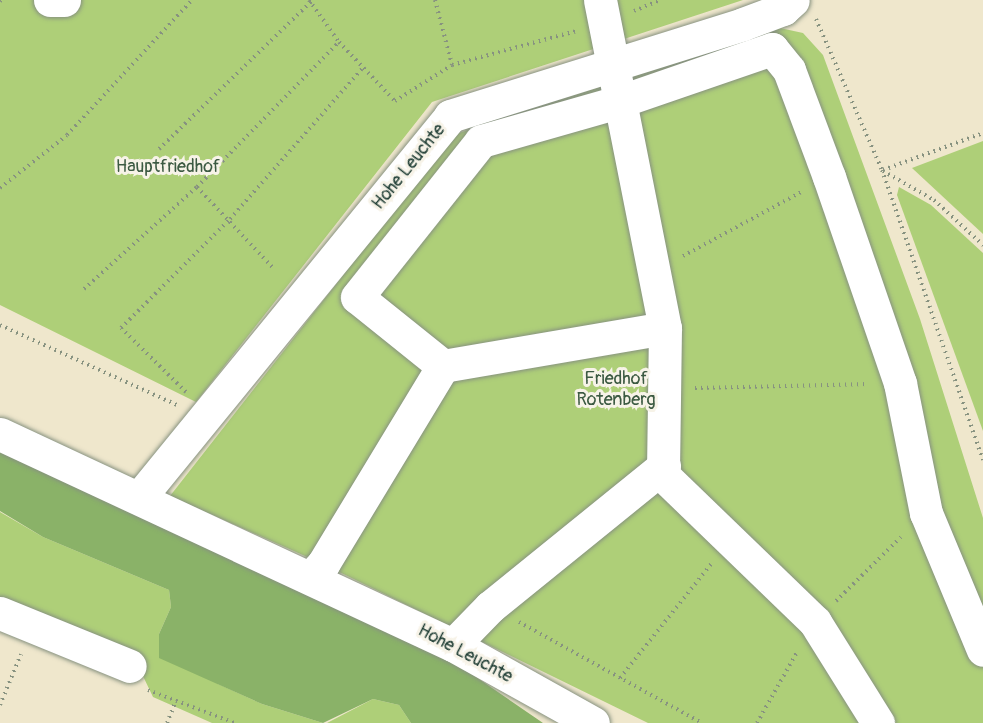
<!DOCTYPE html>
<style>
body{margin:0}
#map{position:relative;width:983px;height:723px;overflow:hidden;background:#efe7cc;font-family:Pangolin,sans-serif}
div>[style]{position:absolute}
.green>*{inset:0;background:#aecf78}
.forest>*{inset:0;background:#8ab268}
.path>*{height:4px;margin-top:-2px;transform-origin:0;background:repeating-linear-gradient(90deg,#879280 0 1.5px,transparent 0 6px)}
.roads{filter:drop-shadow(0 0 2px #879280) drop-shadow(0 0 2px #879280)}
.minor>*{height:33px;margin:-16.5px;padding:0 16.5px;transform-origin:16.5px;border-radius:16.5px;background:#fff}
span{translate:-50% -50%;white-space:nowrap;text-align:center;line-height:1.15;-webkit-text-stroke:6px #f7f3e8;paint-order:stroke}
.park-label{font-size:18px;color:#3c5a42}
.street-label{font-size:18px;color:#1f3d34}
</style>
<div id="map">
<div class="green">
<div style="clip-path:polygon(0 0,743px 0,432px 102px,196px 402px,0 305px)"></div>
<div style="clip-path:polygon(780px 28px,803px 33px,823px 55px,920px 319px,983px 518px,983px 723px,648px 723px,323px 564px,170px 496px,453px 135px)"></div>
<div style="clip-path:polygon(983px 141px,983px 234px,912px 168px)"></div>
<div style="clip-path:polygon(899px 187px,931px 205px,983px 253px,983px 431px,897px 195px)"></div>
<div style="clip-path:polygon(0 512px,43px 537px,169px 590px,171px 607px,159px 634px,218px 684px,262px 704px,323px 723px,212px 723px,153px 697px,131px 651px,0 605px)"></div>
<div style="clip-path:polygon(373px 699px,399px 705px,411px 723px,327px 723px)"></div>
</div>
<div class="forest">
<div style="clip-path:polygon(0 450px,460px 666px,543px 723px,411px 723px,399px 705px,373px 699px,323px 723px,262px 704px,159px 658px,159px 634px,171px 607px,169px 590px,43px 537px,0 511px)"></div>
</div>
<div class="path">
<div style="left:309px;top:0;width:52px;rotate:54.5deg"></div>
<div style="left:339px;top:42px;width:81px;rotate:46.5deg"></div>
<div style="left:395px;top:101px;width:67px;rotate:-32.3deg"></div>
<div style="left:452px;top:65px;width:129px;rotate:-15.3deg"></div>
<div style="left:435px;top:0;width:67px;rotate:75.3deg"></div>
<div style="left:0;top:1px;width:2px;rotate:-27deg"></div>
<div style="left:634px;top:11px;width:28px;rotate:-23deg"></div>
<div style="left:816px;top:19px;width:165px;rotate:66.4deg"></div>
<div style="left:882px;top:170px;width:307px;rotate:70.8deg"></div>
<div style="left:159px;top:149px;width:214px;rotate:-44.1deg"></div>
<div style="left:883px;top:170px;width:107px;rotate:-20.3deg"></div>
<div style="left:883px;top:171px;width:59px;rotate:29.6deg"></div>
<div style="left:934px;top:200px;width:67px;rotate:42.6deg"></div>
<div style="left:197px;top:187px;width:110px;rotate:46.8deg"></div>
<div style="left:0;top:188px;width:85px;rotate:-38.3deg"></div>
<div style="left:67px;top:135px;width:184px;rotate:-47.2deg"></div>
<div style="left:683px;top:256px;width:136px;rotate:-28.4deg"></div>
<div style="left:84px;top:289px;width:152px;rotate:-42.1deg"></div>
<div style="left:197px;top:187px;width:203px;rotate:-45.6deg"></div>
<div style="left:0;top:325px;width:194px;rotate:24.3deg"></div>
<div style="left:695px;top:388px;width:172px;rotate:-1.3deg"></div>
<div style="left:186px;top:392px;width:91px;rotate:-135.4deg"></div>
<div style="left:121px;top:328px;width:154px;rotate:-45deg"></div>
<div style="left:230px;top:219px;width:200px;rotate:-48.7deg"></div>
<div style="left:836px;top:601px;width:91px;rotate:-44.6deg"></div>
<div style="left:519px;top:622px;width:209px;rotate:28.9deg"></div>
<div style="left:620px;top:678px;width:146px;rotate:-51.4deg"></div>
<div style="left:148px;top:690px;width:93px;rotate:20.8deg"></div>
<div style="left:0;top:705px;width:55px;rotate:-67.6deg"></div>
<div style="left:167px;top:723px;width:24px;rotate:-68deg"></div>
<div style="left:757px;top:723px;width:81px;rotate:-60.6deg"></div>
</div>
<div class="roads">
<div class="minor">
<div style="left:50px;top:0;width:14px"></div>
<div style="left:600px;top:0;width:334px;rotate:78.8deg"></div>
<div style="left:665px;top:328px;width:147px;rotate:90.8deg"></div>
<div style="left:663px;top:475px;width:211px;rotate:44deg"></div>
<div style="left:815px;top:622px;width:119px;rotate:58deg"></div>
<div style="left:443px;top:366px;width:225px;rotate:-9.7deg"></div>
<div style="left:0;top:434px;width:500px;rotate:25deg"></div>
<div style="left:453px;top:645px;width:160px;rotate:29.1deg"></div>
<div style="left:139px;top:498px;width:493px;rotate:-50.8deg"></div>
<div style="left:450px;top:116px;width:307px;rotate:-17.4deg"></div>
<div style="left:743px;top:24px;width:43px;rotate:-20.6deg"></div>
<div style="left:783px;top:9px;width:13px;rotate:-42deg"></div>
<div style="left:311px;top:577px;width:18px;rotate:-47deg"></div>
<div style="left:323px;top:564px;width:232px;rotate:-58.8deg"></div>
<div style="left:443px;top:366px;width:110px;rotate:-141.3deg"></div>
<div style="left:357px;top:297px;width:199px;rotate:-51.5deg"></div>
<div style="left:481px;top:141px;width:142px;rotate:-15.9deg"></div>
<div style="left:618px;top:102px;width:163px;rotate:-19deg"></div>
<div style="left:772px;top:49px;width:27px;rotate:51deg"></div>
<div style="left:789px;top:70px;width:114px;rotate:69.5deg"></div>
<div style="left:829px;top:177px;width:218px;rotate:71deg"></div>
<div style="left:900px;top:383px;width:133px;rotate:78.7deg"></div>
<div style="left:926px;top:513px;width:148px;rotate:67.4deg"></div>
<div style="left:0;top:613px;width:140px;rotate:22.2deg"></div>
<div style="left:453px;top:645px;width:53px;rotate:-45.8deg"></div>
<div style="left:490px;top:607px;width:224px;rotate:-39deg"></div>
</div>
</div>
<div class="park-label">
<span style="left:168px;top:167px">Hauptfriedhof</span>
<span style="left:616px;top:390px">Friedhof<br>Rotenberg</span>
</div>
<div class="street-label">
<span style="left:409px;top:167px;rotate:-51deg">Hohe Leuchte</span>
<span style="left:465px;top:654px;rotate:28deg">Hohe Leuchte</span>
</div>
</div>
